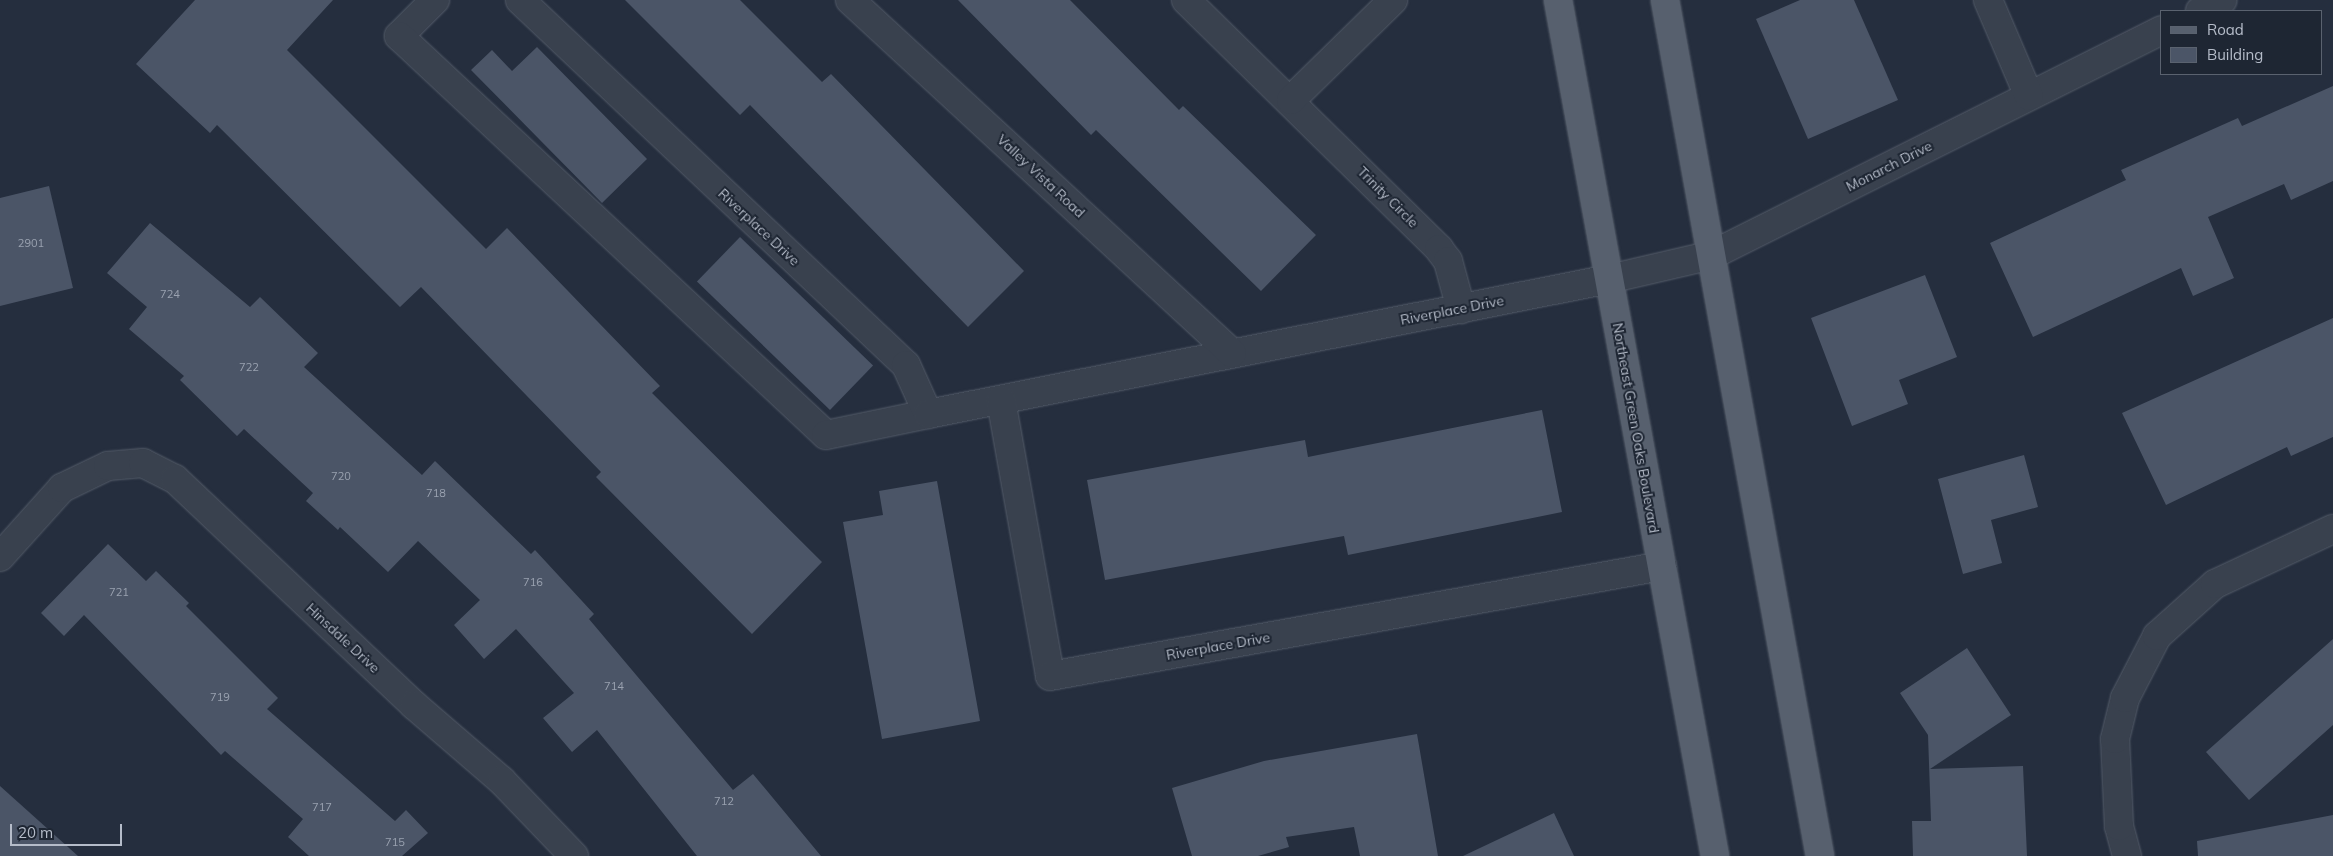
<!DOCTYPE html>
<style>
body{margin:0}
#map{position:relative;width:2333px;height:856px;overflow:hidden;background:#252e3e;font-family:Mulish,sans-serif}
div>[style]{position:absolute}
.building>*{inset:0;background:#4b5567;transform-origin:0 0}
.roads{filter:drop-shadow(0 0 1px #545c69) drop-shadow(0 0 1px #545c69)}
.minor>*{height:28px;margin:-14px;padding:0 14px;transform-origin:14px;border-radius:14px;background:#39414e}
.major>*{height:28px;margin:-14px;padding:0 14px;transform-origin:14px;border-radius:14px;background:#57606e}
span{translate:-50% -50%;white-space:nowrap;text-align:center;line-height:1.15;-webkit-text-stroke:4px #1e2633;paint-order:stroke}
.number-label{font-size:11px;color:#9aa2b0}
.number-label span{-webkit-text-stroke-width:0}
.street-label{font-size:14px;color:#b5bcc9}
.legend{position:absolute;left:2160px;top:10px;width:162px;height:65px;box-sizing:border-box;background:#1e2633;border:1px solid #5a626f;margin:0;padding:6px 9px;list-style:none;font-size:15px;color:#b5bcc9}
.legend li{display:flex;align-items:center;gap:10px;height:25px}
.legend b{width:25px;border:1px solid #5a626f}
.scale{position:absolute;left:10px;top:824px;width:112px;height:22px;box-sizing:border-box;border:2px solid #b5bcc9;border-top:0;padding-left:6px;font-size:15px;line-height:18px;white-space:nowrap;color:#b5bcc9;-webkit-text-stroke:4px #1e2633;paint-order:stroke}
</style>
<div id="map">
<div class="building">
<div style="clip-path:polygon(195px 0,333px 0,287px 50px,486px 249px,507px 228px,660px 386px,652px 393px,822px 562px,752px 634px,596px 477px,601px 472px,421px 287px,400px 307px,217px 125px,210px 133px,136px 64px)"></div>
<div style="clip-path:polygon(625px 0,740px 0,822px 82px,831px 74px,1024px 271px,968px 327px,750px 105px,740px 115px)"></div>
<div style="clip-path:polygon(958px 0,1070px 0,1179px 110px,1183px 106px,1316px 235px,1261px 291px,1096px 130px,1091px 135px)"></div>
<div style="clip-path:polygon(1800px 0,1854px 0,1898px 100px,1808px 139px,1756px 19px)"></div>
<div style="clip-path:polygon(537px 47px,647px 159px,602px 203px,471px 70px,492px 50px,512px 71px)"></div>
<div style="clip-path:polygon(2333px 86px,2333px 181px,2291px 200px,2284px 184px,2208px 217px,2234px 278px,2193px 296px,2181px 268px,2033px 337px,1990px 243px,2126px 180px,2121px 170px,2238px 118px,2242px 126px)"></div>
<div style="clip-path:polygon(49px 186px,73px 288px,0 306px,0 198px)"></div>
<div style="clip-path:polygon(150px 223px,250px 307px,260px 297px,318px 353px,304px 367px,422px 475px,435px 461px,531px 554px,535px 550px,594px 614px,589px 619px,733px 790px,753px 774px,821px 856px,697px 856px,597px 730px,572px 752px,543px 718px,574px 693px,516px 629px,484px 659px,454px 625px,480px 600px,418px 541px,388px 572px,340px 527px,338px 530px,306px 501px,313px 493px,244px 429px,237px 436px,180px 380px,184px 376px,129px 329px,147px 307px,107px 273px)"></div>
<div style="left:740px;top:237px;width:185px;height:62px;rotate:44deg"></div>
<div style="clip-path:polygon(1925px 275px,1957px 357px,1899px 380px,1908px 404px,1852px 426px,1811px 318px)"></div>
<div style="clip-path:polygon(2333px 318px,2333px 437px,2291px 456px,2287px 447px,2166px 505px,2122px 413px)"></div>
<div style="clip-path:polygon(1542px 410px,1562px 512px,1348px 555px,1344px 536px,1105px 580px,1087px 480px,1305px 440px,1308px 457px)"></div>
<div style="clip-path:polygon(2024px 455px,2038px 507px,1991px 520px,2002px 563px,1963px 574px,1938px 479px)"></div>
<div style="clip-path:polygon(937px 481px,980px 721px,882px 739px,843px 522px,883px 515px,879px 491px)"></div>
<div style="clip-path:polygon(108px 544px,146px 581px,156px 571px,189px 603px,186px 606px,278px 698px,267px 709px,395px 821px,406px 810px,428px 833px,402px 856px,309px 856px,288px 837px,303px 819px,225px 751px,221px 755px,84px 615px,64px 636px,41px 613px)"></div>
<div style="clip-path:polygon(2333px 639px,2333px 725px,2249px 800px,2206px 752px)"></div>
<div style="clip-path:polygon(1967px 648px,2011px 715px,1930px 769px,2023px 766px,2027px 856px,1913px 856px,1912px 821px,1931px 821px,1928px 735px,1900px 693px)"></div>
<div style="clip-path:polygon(1417px 734px,1438px 856px,1360px 856px,1354px 827px,1286px 837px,1289px 847px,1258px 856px,1192px 856px,1172px 788px,1264px 761px)"></div>
<div style="clip-path:polygon(0 786px,78px 856px,0 856px)"></div>
<div style="clip-path:polygon(1554px 813px,1574px 856px,1463px 856px)"></div>
<div style="clip-path:polygon(2333px 815px,2333px 856px,2198px 856px,2197px 841px)"></div>
</div>
<div class="roads">
<div class="minor">
<div style="left:435px;top:0;width:51px;rotate:135deg"></div>
<div style="left:399px;top:36px;width:584px;rotate:43.06deg"></div>
<div style="left:826px;top:435px;width:104px;rotate:-11.6deg"></div>
<div style="left:520px;top:0;width:531px;rotate:43.4deg"></div>
<div style="left:906px;top:365px;width:54px;rotate:65.8deg"></div>
<div style="left:928px;top:414px;width:694px;rotate:-11.21deg"></div>
<div style="left:1609px;top:279px;width:106px;rotate:-13.1deg"></div>
<div style="left:1712px;top:255px;width:503px;rotate:-26.57deg"></div>
<div style="left:850px;top:0;width:520px;rotate:42.74deg"></div>
<div style="left:1186px;top:0;width:355px;rotate:44.5deg"></div>
<div style="left:1439px;top:249px;width:15px;rotate:53deg"></div>
<div style="left:1448px;top:261px;width:50px;rotate:74.8deg"></div>
<div style="left:1988px;top:0;width:104px;rotate:66.9deg"></div>
<div style="left:2200px;top:11px;width:25px;rotate:-26deg"></div>
<div style="left:1291px;top:100px;width:143px;rotate:-44.4deg"></div>
<div style="left:1001px;top:400px;width:280px;rotate:79.9deg"></div>
<div style="left:1050px;top:676px;width:622px;rotate:-10.19deg"></div>
<div style="left:0;top:557px;width:93px;rotate:-48.1deg"></div>
<div style="left:62px;top:488px;width:51px;rotate:-25.6deg"></div>
<div style="left:108px;top:466px;width:35px;rotate:-5deg"></div>
<div style="left:143px;top:463px;width:36px;rotate:27deg"></div>
<div style="left:175px;top:479px;width:329px;rotate:43.4deg"></div>
<div style="left:414px;top:705px;width:116px;rotate:40.8deg"></div>
<div style="left:502px;top:781px;width:104px;rotate:46.2deg"></div>
<div style="left:2127px;top:856px;width:31px;rotate:-105deg"></div>
<div style="left:2119px;top:826px;width:87px;rotate:-92.6deg"></div>
<div style="left:2115px;top:739px;width:42px;rotate:-76.3deg"></div>
<div style="left:2125px;top:698px;width:70px;rotate:-62.7deg"></div>
<div style="left:2157px;top:636px;width:78px;rotate:-41.9deg"></div>
<div style="left:2215px;top:584px;width:130px;rotate:-25deg"></div>
</div>
<div class="major">
<div style="left:1558px;top:0;width:870px;rotate:79.61deg"></div>
<div style="left:1665px;top:0;width:870px;rotate:79.74deg"></div>
</div>
</div>
<div class="number-label">
<span style="left:31px;top:243px">2901</span>
<span style="left:170px;top:294px">724</span>
<span style="left:249px;top:367px">722</span>
<span style="left:341px;top:476px">720</span>
<span style="left:436px;top:493px">718</span>
<span style="left:533px;top:582px">716</span>
<span style="left:119px;top:592px">721</span>
<span style="left:614px;top:686px">714</span>
<span style="left:220px;top:697px">719</span>
<span style="left:724px;top:801px">712</span>
<span style="left:322px;top:807px">717</span>
<span style="left:395px;top:842px">715</span>
</div>
<div class="street-label">
<span style="left:1889px;top:166px;rotate:-27deg">Monarch Drive</span>
<span style="left:1041px;top:176px;rotate:43deg">Valley Vista Road</span>
<span style="left:1388px;top:197px;rotate:45deg">Trinity Circle</span>
<span style="left:759px;top:227px;rotate:43deg">Riverplace Drive</span>
<span style="left:1452px;top:310px;rotate:-11deg">Riverplace Drive</span>
<span style="left:1636px;top:428px;rotate:80deg">Northeast Green Oaks Boulevard</span>
<span style="left:343px;top:638px;rotate:43deg">Hinsdale Drive</span>
<span style="left:1218px;top:646px;rotate:-10deg">Riverplace Drive</span>
</div>
<ul class="legend">
<li><b style="height:6px;background:#57606e"></b>Road</li>
<li><b style="height:14px;background:#4b5567"></b>Building</li>
</ul>
<div class="scale">20 m</div>
</div>
